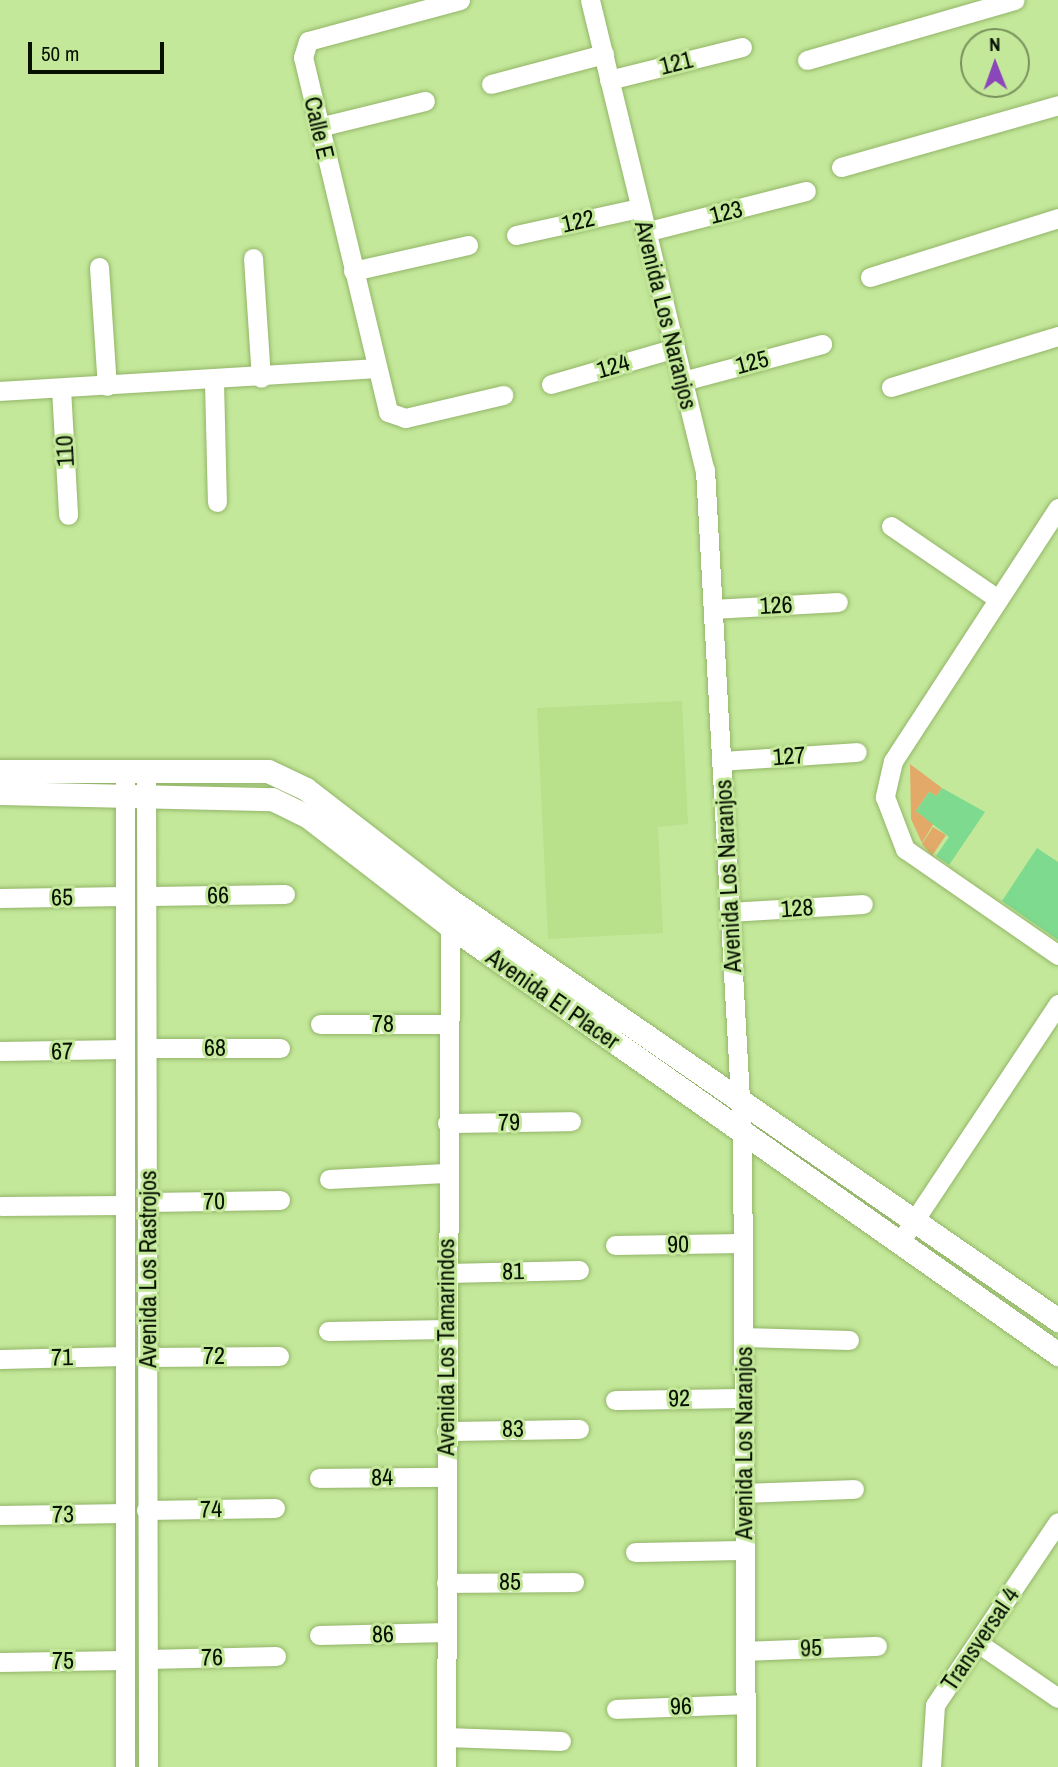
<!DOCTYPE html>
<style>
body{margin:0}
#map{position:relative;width:1058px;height:1767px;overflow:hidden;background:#c4e89a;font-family:"Archivo Narrow",sans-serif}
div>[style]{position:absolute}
.built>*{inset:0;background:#b9e08b}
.green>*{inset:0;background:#e2a969}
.building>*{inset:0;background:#7dda8f}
.roads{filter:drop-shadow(0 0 2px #93b569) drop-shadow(0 0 2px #93b569)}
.minor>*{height:19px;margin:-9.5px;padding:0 9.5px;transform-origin:9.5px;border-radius:9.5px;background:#fff}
.tertiary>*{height:23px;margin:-11.5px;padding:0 11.5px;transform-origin:11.5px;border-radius:11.5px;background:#fff}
span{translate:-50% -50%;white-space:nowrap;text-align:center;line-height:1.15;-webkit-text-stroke:6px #c4e89a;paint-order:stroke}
.street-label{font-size:24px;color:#061100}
.north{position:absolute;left:960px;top:28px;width:70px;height:70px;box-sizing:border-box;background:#c4e89a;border:2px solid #78925c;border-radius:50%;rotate:359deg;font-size:19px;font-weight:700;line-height:28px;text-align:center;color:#061100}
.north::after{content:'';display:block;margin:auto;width:24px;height:32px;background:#8b47ba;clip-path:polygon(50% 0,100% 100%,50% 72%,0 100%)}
.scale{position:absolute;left:28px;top:42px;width:136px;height:32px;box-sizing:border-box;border:4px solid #061100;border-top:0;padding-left:9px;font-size:21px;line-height:24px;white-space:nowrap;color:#061100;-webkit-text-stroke:5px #c4e89a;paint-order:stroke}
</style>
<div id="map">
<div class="built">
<div style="clip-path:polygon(682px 701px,688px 824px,658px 827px,663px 933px,548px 939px,537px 708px)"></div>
</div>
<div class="green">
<div style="clip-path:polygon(910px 764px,942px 788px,937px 796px,929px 792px,916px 811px,934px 823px,922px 843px,911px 819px)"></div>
<div style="clip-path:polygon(933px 827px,946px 835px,932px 856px,922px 844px)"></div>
</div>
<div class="building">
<div style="clip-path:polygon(942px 788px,985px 812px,949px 865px,936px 856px,949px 837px,916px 811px,929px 792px,937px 796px)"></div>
<div style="clip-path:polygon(1037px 848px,1058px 862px,1058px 940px,1002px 901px)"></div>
</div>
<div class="roads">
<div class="minor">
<div style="left:460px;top:0;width:157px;rotate:164.9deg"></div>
<div style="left:308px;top:41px;width:17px;rotate:107deg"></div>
<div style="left:303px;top:57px;width:365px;rotate:76.5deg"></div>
<div style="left:388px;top:412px;width:18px;rotate:19deg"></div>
<div style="left:405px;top:418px;width:101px;rotate:-13.2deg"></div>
<div style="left:590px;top:0;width:484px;rotate:76.3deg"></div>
<div style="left:705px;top:470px;width:664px;rotate:86.81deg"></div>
<div style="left:742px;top:1133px;width:634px;rotate:89.64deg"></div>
<div style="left:807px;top:60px;width:216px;rotate:-16.1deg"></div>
<div style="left:609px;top:80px;width:137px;rotate:-13.9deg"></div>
<div style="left:491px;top:84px;width:117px;rotate:-14.9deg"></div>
<div style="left:319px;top:127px;width:109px;rotate:-13.8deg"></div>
<div style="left:841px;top:167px;width:226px;rotate:-15.9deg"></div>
<div style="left:645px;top:232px;width:166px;rotate:-14.3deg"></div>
<div style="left:516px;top:235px;width:126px;rotate:-12.4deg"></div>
<div style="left:253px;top:258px;width:120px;rotate:86.2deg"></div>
<div style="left:99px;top:267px;width:119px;rotate:86.2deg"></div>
<div style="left:353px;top:271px;width:118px;rotate:-12.7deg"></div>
<div style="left:870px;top:277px;width:197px;rotate:-17.4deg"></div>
<div style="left:683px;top:381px;width:144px;rotate:-14.9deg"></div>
<div style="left:214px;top:382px;width:120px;rotate:88.6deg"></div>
<div style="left:551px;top:384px;width:129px;rotate:-16.2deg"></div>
<div style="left:891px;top:387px;width:175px;rotate:-17deg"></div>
<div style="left:61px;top:388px;width:127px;rotate:86.8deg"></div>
<div style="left:0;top:391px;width:377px;rotate:-3.5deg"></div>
<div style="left:1058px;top:508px;width:302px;rotate:123.1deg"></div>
<div style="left:893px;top:761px;width:37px;rotate:103deg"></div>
<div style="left:885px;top:797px;width:56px;rotate:69deg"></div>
<div style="left:905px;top:849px;width:186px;rotate:34.7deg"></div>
<div style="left:891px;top:526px;width:130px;rotate:34.3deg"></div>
<div style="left:713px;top:609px;width:125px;rotate:-3.2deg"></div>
<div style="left:721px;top:761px;width:136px;rotate:-3.8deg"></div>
<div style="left:125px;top:771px;width:996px;rotate:90deg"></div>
<div style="left:146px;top:771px;width:996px;rotate:89.88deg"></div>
<div style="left:150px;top:896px;width:135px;rotate:-0.8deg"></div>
<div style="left:0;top:898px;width:124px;rotate:-0.9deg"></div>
<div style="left:730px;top:912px;width:133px;rotate:-3.4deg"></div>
<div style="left:320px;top:1024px;width:126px"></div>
<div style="left:150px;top:1048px;width:130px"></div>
<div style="left:0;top:1051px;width:124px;rotate:-0.9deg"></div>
<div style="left:447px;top:1123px;width:124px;rotate:-0.9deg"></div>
<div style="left:329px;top:1179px;width:116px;rotate:-3deg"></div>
<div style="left:148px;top:1202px;width:132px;rotate:-0.9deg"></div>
<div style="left:1px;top:1206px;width:123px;rotate:-0.5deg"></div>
<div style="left:900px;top:1242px;width:286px;rotate:-56.4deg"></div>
<div style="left:615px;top:1245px;width:127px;rotate:-0.9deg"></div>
<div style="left:447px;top:1273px;width:132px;rotate:-1.3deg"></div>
<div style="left:328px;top:1331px;width:120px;rotate:-1deg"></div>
<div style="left:743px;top:1337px;width:106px;rotate:1.6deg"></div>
<div style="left:149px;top:1357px;width:130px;rotate:-0.4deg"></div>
<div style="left:0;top:1359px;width:125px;rotate:-1.4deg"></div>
<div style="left:615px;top:1400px;width:128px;rotate:-0.9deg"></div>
<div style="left:446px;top:1431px;width:133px;rotate:-0.9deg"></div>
<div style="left:319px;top:1478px;width:127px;rotate:-0.5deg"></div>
<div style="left:744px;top:1493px;width:110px;rotate:-2.1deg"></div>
<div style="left:146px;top:1510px;width:129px;rotate:-0.9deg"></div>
<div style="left:0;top:1515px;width:125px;rotate:-0.9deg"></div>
<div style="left:635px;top:1552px;width:109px;rotate:-1.1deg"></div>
<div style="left:446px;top:1583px;width:128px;rotate:-0.4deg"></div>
<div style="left:319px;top:1635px;width:128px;rotate:-1.3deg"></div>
<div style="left:978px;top:1643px;width:97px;rotate:34.5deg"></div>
<div style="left:745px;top:1651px;width:132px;rotate:-2.2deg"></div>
<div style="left:148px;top:1659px;width:128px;rotate:-1.3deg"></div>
<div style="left:0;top:1662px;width:125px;rotate:-0.9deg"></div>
<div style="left:616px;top:1709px;width:129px;rotate:-2.2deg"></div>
<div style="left:447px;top:1737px;width:114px;rotate:2deg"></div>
<div style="left:446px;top:1767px;width:841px;rotate:-89.73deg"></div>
<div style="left:931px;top:1767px;width:62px;rotate:-86.3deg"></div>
<div style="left:935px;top:1705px;width:220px;rotate:-56.1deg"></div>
</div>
<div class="tertiary">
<div style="left:0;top:771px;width:268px"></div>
<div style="left:268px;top:771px;width:42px;rotate:25.3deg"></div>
<div style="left:306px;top:789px;width:178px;rotate:37.7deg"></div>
<div style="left:447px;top:898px;width:743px;rotate:34.63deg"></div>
<div style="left:0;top:793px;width:272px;rotate:1.3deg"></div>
<div style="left:272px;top:799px;width:39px;rotate:26deg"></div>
<div style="left:307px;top:816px;width:180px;rotate:37.6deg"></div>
<div style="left:450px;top:926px;width:744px;rotate:35.14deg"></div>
</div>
</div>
<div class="street-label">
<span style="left:676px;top:63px;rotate:-14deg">121</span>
<span style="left:319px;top:128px;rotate:77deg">Calle E</span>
<span style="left:726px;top:212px;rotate:-14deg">123</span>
<span style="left:578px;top:221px;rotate:-13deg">122</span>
<span style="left:666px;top:315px;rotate:76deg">Avenida Los Naranjos</span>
<span style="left:752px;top:362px;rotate:-15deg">125</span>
<span style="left:613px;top:366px;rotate:-16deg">124</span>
<span style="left:65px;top:451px;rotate:-93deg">110</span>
<span style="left:776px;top:605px;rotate:-3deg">126</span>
<span style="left:789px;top:756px;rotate:-4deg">127</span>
<span style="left:728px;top:876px;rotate:-93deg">Avenida Los Naranjos</span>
<span style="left:218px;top:895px;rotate:-1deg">66</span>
<span style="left:62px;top:897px;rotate:-1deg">65</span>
<span style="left:797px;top:908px;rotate:-4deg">128</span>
<span style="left:553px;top:999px;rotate:35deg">Avenida El Placer</span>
<span style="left:383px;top:1024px">78</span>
<span style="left:215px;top:1048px">68</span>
<span style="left:62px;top:1051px;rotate:-1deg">67</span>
<span style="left:509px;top:1122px;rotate:-1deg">79</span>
<span style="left:214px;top:1201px;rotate:-1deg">70</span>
<span style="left:678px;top:1244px;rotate:-1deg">90</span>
<span style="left:148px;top:1269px;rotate:-90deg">Avenida Los Rastrojos</span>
<span style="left:513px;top:1271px;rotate:-1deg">81</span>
<span style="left:446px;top:1347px;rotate:-90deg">Avenida Los Tamarindos</span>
<span style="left:214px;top:1356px">72</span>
<span style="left:62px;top:1357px;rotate:-1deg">71</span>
<span style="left:679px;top:1398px;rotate:-1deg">92</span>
<span style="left:513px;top:1429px">83</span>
<span style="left:744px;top:1443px;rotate:-90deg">Avenida Los Naranjos</span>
<span style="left:382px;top:1477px;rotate:-1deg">84</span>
<span style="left:211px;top:1509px;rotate:-1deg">74</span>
<span style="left:63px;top:1514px;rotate:-1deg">73</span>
<span style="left:510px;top:1582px">85</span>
<span style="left:383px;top:1634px;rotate:-2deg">86</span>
<span style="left:980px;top:1639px;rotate:-56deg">Transversal 4</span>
<span style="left:811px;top:1648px;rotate:-2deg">95</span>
<span style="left:212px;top:1657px;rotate:-1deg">76</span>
<span style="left:63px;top:1661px">75</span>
<span style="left:681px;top:1706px;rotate:-2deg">96</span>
</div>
<div class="north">N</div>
<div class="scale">50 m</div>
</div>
